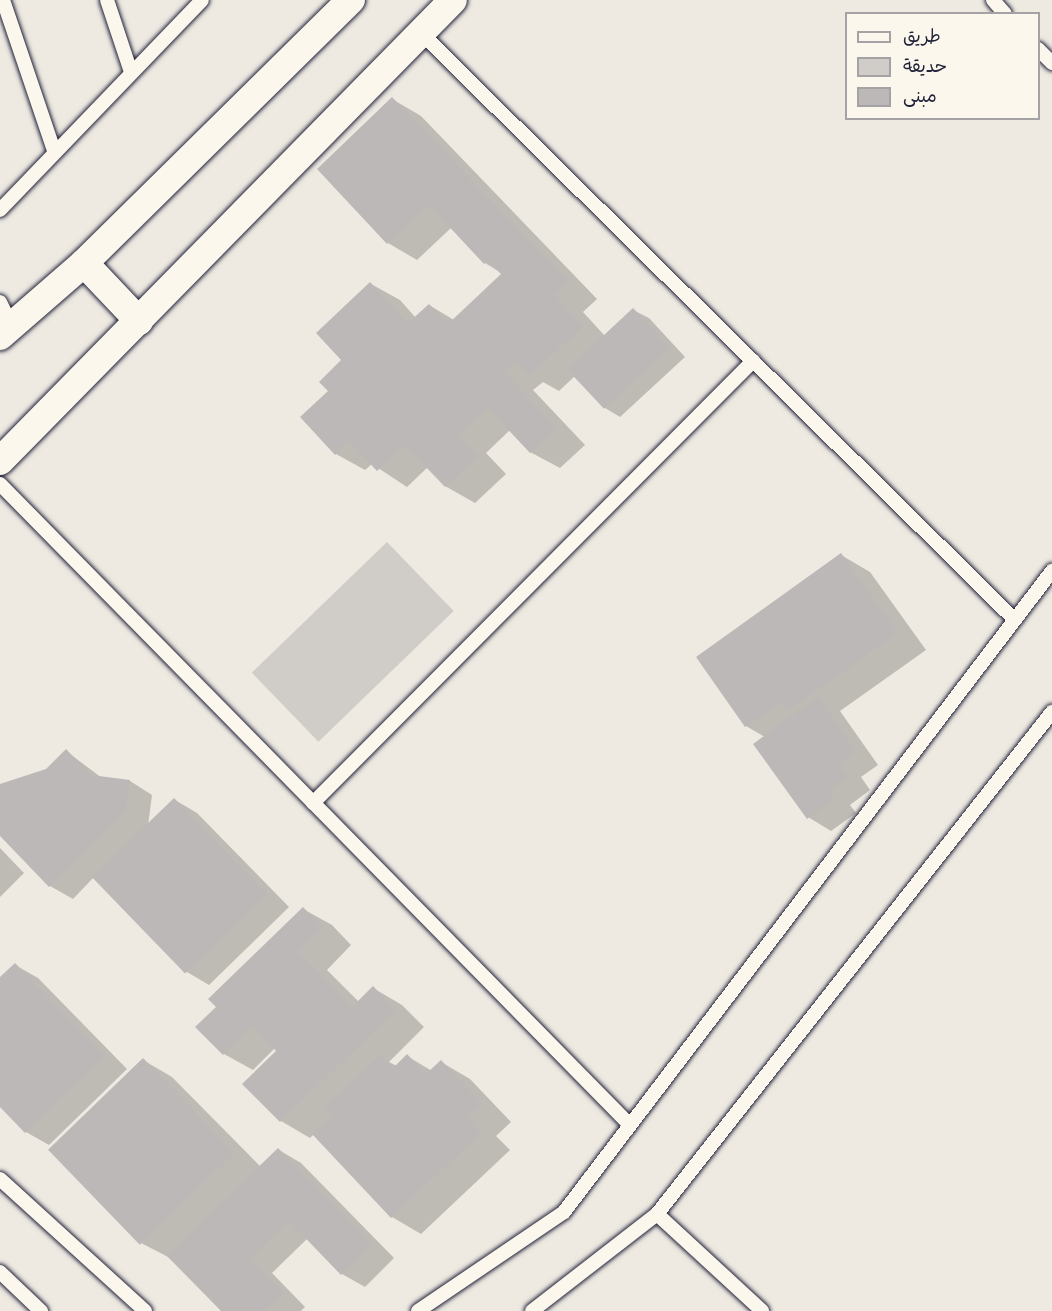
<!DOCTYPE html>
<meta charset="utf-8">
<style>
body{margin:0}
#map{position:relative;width:1052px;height:1311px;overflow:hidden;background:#eeeae2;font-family:Itim,"Playpen Sans Arabic",sans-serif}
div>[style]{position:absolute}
.green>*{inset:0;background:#d0cdc9;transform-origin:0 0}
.shadow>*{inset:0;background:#0003}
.building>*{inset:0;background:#bcb8b8;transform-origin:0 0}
.roads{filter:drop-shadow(0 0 2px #22223b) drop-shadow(0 0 2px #22223b)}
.lane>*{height:14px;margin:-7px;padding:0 7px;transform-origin:7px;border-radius:7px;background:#fbf7ec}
.street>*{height:28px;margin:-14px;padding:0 14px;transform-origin:14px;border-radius:14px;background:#fbf7ec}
span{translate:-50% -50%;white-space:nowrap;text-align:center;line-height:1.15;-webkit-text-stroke:6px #fbf7ec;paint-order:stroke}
.legend{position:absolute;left:845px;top:12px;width:195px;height:108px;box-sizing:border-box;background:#fbf7ec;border:2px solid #a4a2a5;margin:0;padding:8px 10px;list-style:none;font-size:18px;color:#22223b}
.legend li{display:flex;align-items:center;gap:12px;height:30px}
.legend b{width:30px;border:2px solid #a4a2a5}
</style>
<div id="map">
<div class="green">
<div style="left:387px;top:542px;width:96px;height:188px;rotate:46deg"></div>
</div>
<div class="shadow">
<div style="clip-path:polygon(392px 99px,421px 116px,597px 299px,583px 312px,605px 336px,633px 310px,649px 318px,685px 357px,620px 417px,605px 408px,575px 376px,559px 391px,543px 382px,533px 390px,585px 445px,560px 468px,530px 452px,510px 430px,486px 453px,506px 474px,475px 503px,445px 486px,428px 467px,407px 487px,372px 464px,365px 470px,336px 454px,330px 392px,371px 284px,400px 300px,416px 318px,429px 305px,454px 320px,503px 274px,485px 263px,452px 227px,417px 260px,388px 243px)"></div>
<div style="clip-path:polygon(841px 555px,870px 572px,926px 650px,840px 711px,878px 765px,861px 777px,870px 790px,850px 805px,856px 813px,831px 831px,808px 817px,765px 737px,746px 726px)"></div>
<div style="clip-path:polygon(66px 751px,102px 778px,130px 781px,152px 795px,148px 826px,175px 800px,197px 813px,289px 907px,209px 985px,187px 972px,94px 877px,73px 899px,50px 886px,0 834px,0 785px,47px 770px)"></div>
<div style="clip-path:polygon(0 848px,24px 873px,0 897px)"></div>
<div style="clip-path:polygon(303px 909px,332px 925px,351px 945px,327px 970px,359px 1002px,373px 988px,402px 1005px,424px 1027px,389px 1062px,397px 1066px,407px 1056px,432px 1071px,441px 1062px,470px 1079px,511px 1122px,496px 1136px,510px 1150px,421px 1234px,392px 1217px,314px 1134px,310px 1138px,281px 1121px,244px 1084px,278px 1051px,275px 1048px,253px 1070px,224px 1054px,218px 1007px)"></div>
<div style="clip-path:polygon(15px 965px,38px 978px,127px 1069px,49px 1145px,26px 1132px,0 1105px,0 979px)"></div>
<div style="clip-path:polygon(143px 1060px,172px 1077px,261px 1167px,279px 1150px,301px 1163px,394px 1258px,365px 1287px,342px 1274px,308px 1238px,272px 1273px,305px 1307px,301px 1311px,223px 1311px,172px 1259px,141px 1243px,50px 1150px)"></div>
</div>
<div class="building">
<div style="clip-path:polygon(392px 97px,569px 282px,555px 295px,584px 326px,529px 376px,517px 362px,505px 372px,557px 428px,530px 453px,488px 408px,458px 435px,478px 457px,445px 487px,405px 445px,377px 471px,349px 441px,335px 455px,300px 417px,328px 391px,319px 382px,341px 360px,316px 333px,370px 282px,408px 323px,429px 304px,448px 324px,501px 274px,488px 261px,484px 264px,429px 205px,387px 244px,317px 169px)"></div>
<div style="left:633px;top:308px;width:54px;height:90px;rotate:47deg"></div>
<div style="clip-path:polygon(841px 553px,898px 633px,788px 711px,780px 702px,745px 727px,696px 657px)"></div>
<div style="clip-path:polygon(818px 697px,856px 751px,839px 764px,848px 777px,828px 791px,834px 799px,807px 819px,753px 744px)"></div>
<div style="clip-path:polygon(66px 749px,91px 775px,130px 780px,126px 811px,49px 887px,0 836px,0 784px,46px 769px)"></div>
<div style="left:174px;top:798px;width:134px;height:114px;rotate:46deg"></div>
<div style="clip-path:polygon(303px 907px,323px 928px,299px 952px,352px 1007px,373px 986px,396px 1010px,280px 1122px,242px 1084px,276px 1051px,252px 1026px,223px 1055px,195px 1027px,216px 1007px,208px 999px)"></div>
<div style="clip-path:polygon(15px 963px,105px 1055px,25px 1133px,0 1107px,0 977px)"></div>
<div style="clip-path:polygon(407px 1054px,426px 1074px,441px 1060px,483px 1104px,468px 1119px,481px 1133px,391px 1218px,312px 1134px,333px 1115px,325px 1107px,380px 1055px,393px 1068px)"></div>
<div style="left:143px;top:1058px;width:132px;height:132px;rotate:46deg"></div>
<div style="clip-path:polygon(278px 1148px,373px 1244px,341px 1275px,289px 1221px,250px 1259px,284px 1293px,265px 1311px,221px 1311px,167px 1256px)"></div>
</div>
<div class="roads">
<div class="lane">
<div style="left:3px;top:0;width:159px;rotate:71.3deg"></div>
<div style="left:107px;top:0;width:76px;rotate:71.6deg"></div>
<div style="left:993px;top:0;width:18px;rotate:49deg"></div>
<div style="left:421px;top:33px;width:835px;rotate:44.66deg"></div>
<div style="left:1038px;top:49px;width:20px;rotate:45deg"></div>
<div style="left:0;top:210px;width:291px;rotate:-46.1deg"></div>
<div style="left:0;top:302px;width:25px;rotate:64deg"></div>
<div style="left:0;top:484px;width:897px;rotate:45.5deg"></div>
<div style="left:313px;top:803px;width:624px;rotate:-45.13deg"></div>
<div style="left:0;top:1179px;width:196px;rotate:42.3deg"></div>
<div style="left:657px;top:1214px;width:143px;rotate:42.7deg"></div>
<div style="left:0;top:1272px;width:57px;rotate:43.6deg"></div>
<div style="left:418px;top:1311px;width:176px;rotate:-34.1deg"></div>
<div style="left:564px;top:1212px;width:806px;rotate:-52.72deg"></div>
<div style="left:532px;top:1311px;width:158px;rotate:-37.8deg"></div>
<div style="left:657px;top:1214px;width:639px;rotate:-51.8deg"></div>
</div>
<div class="street">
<div style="left:84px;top:263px;width:80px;rotate:46.5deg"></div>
<div style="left:0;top:336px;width:111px;rotate:-41deg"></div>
<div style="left:84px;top:263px;width:375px;rotate:-44.6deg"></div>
<div style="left:0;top:461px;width:646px;rotate:-45.5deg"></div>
</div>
</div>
<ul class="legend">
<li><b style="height:8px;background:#fbf7ec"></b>طريق</li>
<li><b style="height:16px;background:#d0cdc9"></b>حديقة</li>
<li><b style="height:16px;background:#bcb8b8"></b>مبنى</li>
</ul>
</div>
